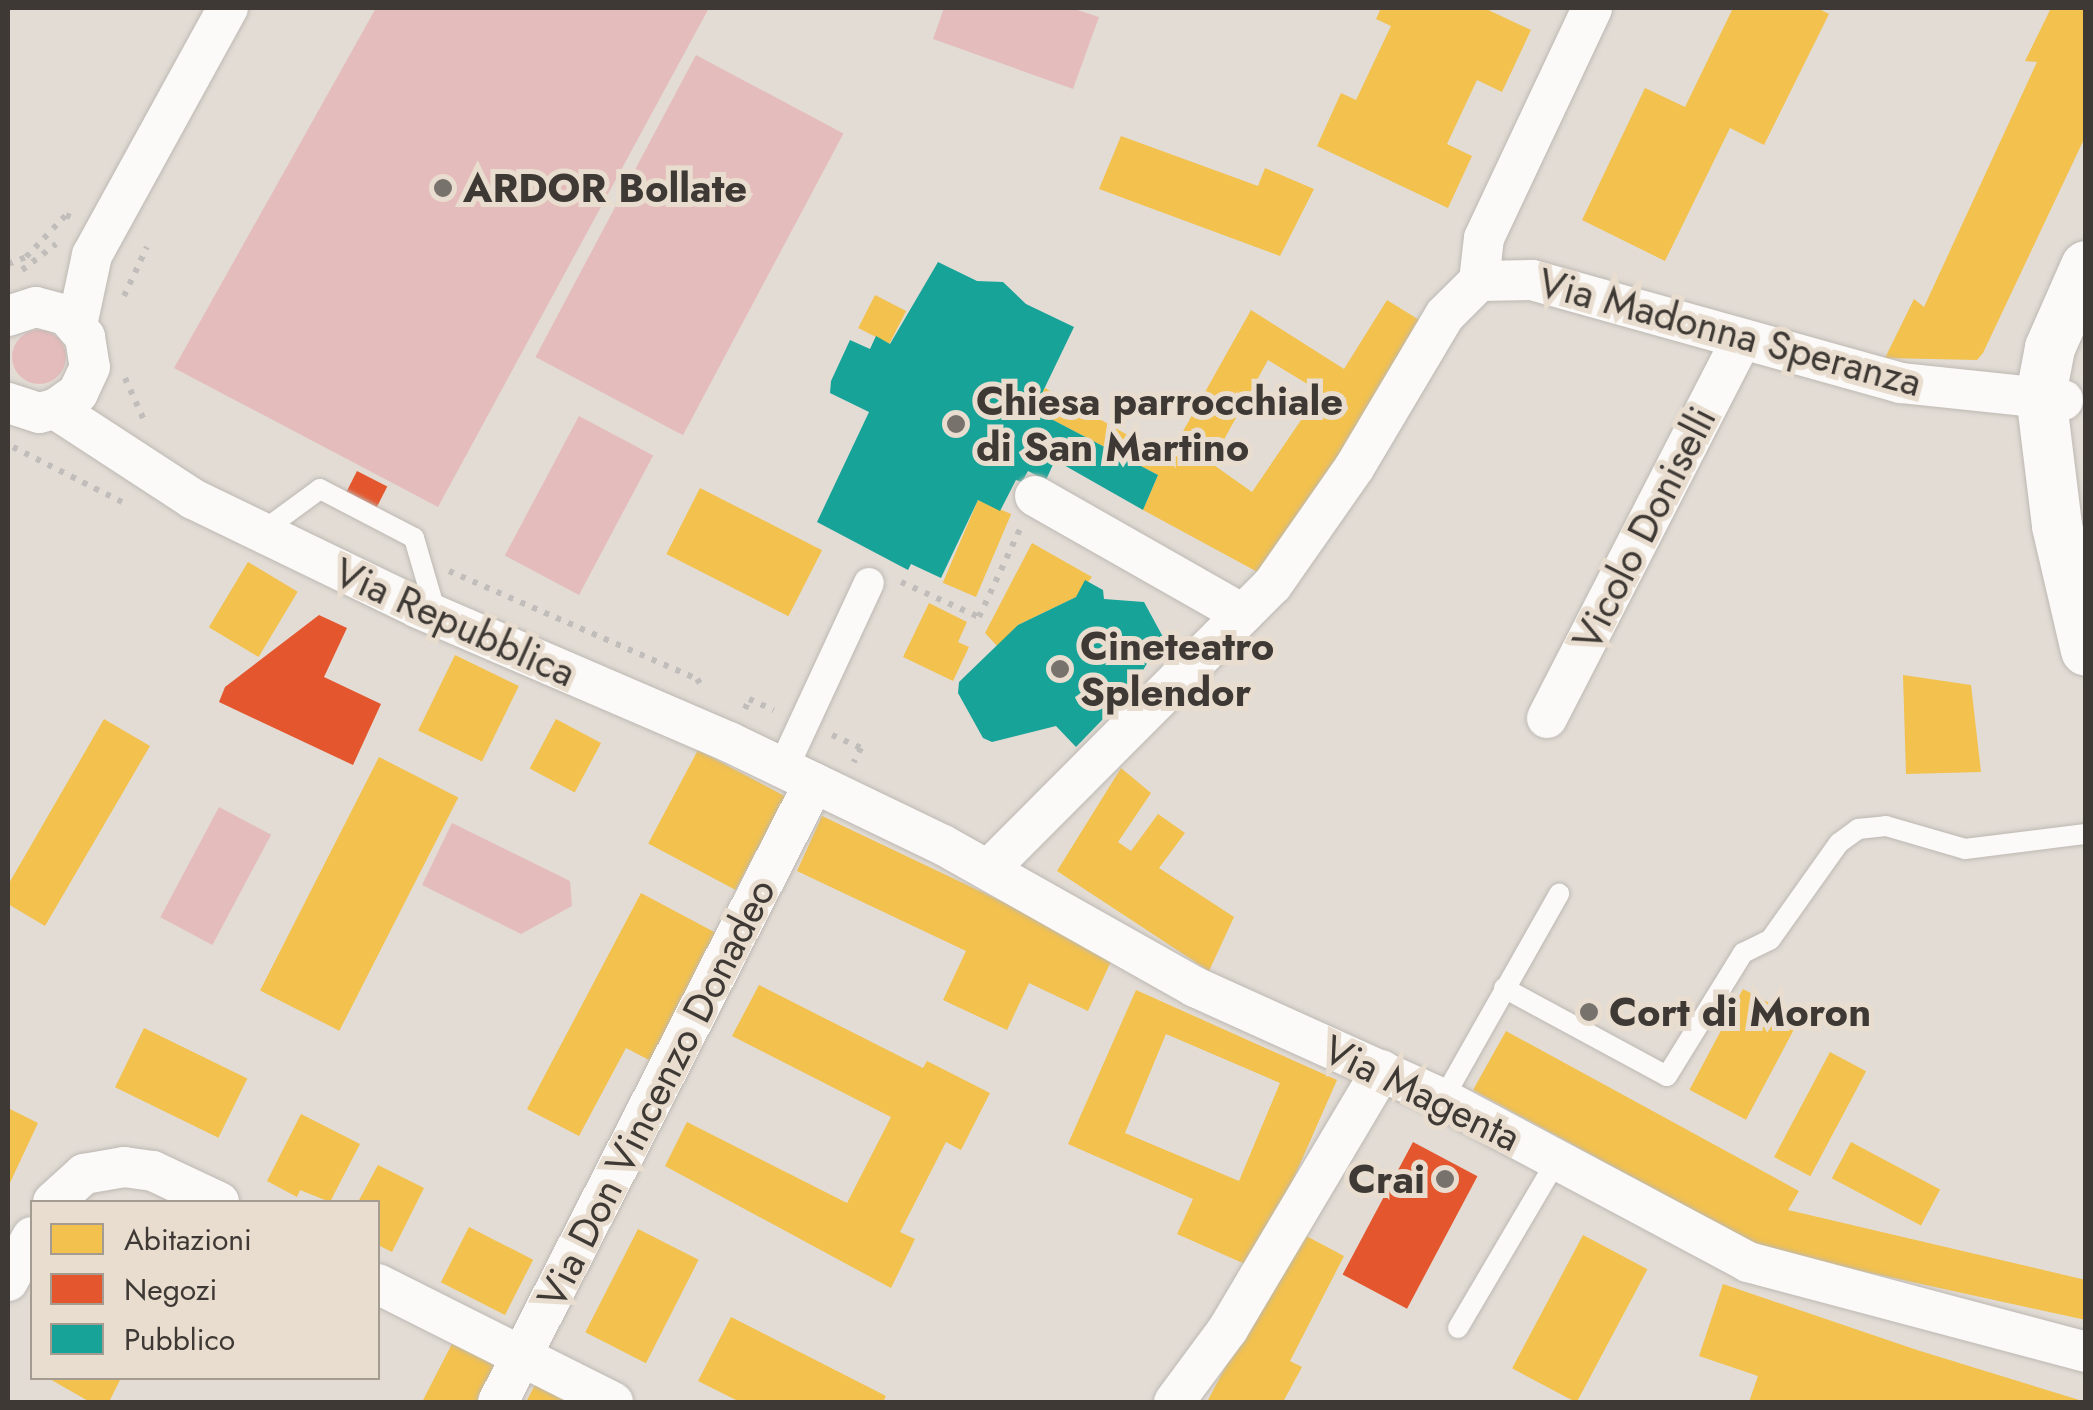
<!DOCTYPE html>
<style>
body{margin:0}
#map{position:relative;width:2093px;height:1410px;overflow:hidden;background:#e2dcd5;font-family:Jost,sans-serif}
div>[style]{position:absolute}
.green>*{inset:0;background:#e5bcbc;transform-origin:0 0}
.round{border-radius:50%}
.homes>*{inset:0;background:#f2c14e;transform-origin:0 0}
.shops>*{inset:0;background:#e4572e;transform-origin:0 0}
.public>*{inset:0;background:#17a398}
.path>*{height:6px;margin-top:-3px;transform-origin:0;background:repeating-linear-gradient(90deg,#c0bdba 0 5px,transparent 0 13px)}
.roads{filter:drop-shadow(0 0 2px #bdb8b2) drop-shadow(0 0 2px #bdb8b2)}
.service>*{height:20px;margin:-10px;padding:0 10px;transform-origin:10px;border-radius:10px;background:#fbfaf9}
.pedestrian>*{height:30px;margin:-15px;padding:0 15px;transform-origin:15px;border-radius:15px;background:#fbfaf9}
.minor>*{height:40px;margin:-20px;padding:0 20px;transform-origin:20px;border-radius:20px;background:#fbfaf9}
.tertiary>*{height:50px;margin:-25px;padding:0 25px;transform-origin:25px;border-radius:25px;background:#fbfaf9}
.dots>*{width:28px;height:28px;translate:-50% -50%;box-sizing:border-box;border:5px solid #e8ddcf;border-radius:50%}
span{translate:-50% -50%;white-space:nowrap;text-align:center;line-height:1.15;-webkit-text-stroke:10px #e8ddcf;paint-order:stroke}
.poi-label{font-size:40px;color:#3e3934;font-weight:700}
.left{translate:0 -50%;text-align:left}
.right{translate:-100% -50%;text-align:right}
.street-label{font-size:40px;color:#3e3934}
.frame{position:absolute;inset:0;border:10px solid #3e3934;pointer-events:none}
.legend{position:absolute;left:30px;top:1200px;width:350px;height:180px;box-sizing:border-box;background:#e8ddcf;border:2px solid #a49b91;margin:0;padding:12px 18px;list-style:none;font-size:30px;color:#3e3934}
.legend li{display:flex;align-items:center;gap:20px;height:50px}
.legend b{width:50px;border:2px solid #a49b91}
</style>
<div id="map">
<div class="green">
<div style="clip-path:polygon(376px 8px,709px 8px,438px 507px,174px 368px)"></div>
<div style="clip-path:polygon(944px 8px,1071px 8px,1099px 17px,1073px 89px,933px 39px)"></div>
<div style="left:696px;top:55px;width:167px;height:342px;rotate:28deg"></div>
<div class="round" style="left:12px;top:330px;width:54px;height:54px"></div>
<div style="left:579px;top:416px;width:84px;height:158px;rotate:28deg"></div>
<div style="left:219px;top:807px;width:59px;height:125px;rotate:28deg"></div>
<div style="clip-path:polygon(452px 823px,570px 881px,572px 906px,521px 934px,422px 885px)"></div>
</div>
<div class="homes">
<div style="clip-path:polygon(1381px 8px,1484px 8px,1531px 30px,1502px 92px,1477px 80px,1447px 144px,1472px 156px,1448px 208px,1317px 146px,1341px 93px,1356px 100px,1391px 26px,1376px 19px)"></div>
<div style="clip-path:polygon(1733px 8px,1817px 8px,1829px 14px,1764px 145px,1730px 128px,1665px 261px,1582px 220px,1645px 88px,1685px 107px)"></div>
<div style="clip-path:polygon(2051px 8px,2086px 8px,2086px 135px,1983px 353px,1977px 360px,1885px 358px,1914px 299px,1924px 307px,2037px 62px,2025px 61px)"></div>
<div style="clip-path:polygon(1121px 136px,1258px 186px,1265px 168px,1314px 189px,1280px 256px,1099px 189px)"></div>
<div style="left:875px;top:295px;width:35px;height:37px;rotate:27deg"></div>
<div style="clip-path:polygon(evenodd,1387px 300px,1429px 326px,1263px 575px,1143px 510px,1158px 475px,1034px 410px,1045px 388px,1168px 458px,1251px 310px,1344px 369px,1387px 300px,1268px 360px,1327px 396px,1319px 407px,1312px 404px,1252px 492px,1211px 463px,1268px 360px)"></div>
<div style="left:700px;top:488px;width:137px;height:74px;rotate:27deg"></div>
<div style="left:978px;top:500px;width:36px;height:90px;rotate:23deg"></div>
<div style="clip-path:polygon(1032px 543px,1092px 577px,1076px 597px,1018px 625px,998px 647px,985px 633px)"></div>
<div style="left:248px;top:562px;width:58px;height:76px;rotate:31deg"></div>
<div style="clip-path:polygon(929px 603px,967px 622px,958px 642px,969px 647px,953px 681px,903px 657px)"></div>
<div style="left:455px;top:655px;width:71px;height:84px;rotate:26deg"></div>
<div style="clip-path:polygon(1903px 675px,1971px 685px,1981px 772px,1906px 774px)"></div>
<div style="clip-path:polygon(104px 719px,150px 746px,45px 926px,8px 904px,8px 885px)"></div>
<div style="left:556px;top:719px;width:51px;height:56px;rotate:28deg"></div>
<div style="left:698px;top:750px;width:99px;height:106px;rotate:28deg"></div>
<div style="left:379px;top:757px;width:89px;height:262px;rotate:27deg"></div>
<div style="clip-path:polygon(1121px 768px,1151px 793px,1118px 842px,1131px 851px,1158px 814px,1185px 833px,1159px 868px,1234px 917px,1209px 971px,1057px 871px)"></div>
<div style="clip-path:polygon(822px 816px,1114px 955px,1088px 1011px,1029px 983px,1007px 1030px,943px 1000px,966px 951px,797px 871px)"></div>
<div style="clip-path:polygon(641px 893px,718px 934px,651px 1061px,626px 1048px,579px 1136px,527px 1109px)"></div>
<div style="clip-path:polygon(759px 985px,923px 1068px,927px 1061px,990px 1093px,961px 1150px,946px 1142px,900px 1232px,915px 1239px,891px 1288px,665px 1166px,687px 1122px,847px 1203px,891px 1117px,732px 1036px)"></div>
<div style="left:1743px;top:989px;width:64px;height:114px;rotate:28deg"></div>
<div style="clip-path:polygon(evenodd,1136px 990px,1337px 1080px,1254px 1268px,1177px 1234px,1193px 1199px,1068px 1144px,1136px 990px,1166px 1034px,1280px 1083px,1239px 1181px,1125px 1133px,1166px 1034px)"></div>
<div style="left:144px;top:1028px;width:115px;height:66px;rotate:26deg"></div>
<div style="clip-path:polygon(1506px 1031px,1799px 1191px,1788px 1210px,2086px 1280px,2086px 1320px,1766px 1250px,1473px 1090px)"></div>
<div style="left:1830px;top:1052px;width:41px;height:119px;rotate:28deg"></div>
<div style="clip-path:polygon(8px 1108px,38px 1123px,8px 1187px)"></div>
<div style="clip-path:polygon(301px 1114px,360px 1144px,330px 1202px,300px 1190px,297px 1197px,267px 1181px)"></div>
<div style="left:1851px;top:1142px;width:101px;height:41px;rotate:28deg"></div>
<div style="clip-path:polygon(378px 1165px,424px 1188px,392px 1252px,378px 1245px,378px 1202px,358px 1202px)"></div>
<div style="left:469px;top:1227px;width:72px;height:62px;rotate:27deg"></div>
<div style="left:638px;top:1229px;width:68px;height:116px;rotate:27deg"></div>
<div style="clip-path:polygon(1297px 1231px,1344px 1256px,1290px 1361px,1302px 1367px,1283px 1402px,1207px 1402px)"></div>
<div style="left:1583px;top:1235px;width:73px;height:151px;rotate:28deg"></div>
<div style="clip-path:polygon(1723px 1284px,1917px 1350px,2086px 1402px,1749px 1402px,1758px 1376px,1699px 1356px)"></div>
<div style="clip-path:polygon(731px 1317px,886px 1396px,883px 1402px,740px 1402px,698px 1381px)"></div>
<div style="clip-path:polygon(456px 1336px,503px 1360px,481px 1402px,422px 1402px)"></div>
<div style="clip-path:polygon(48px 1378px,121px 1378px,109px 1402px,90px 1402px)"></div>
<div style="clip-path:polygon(538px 1379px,585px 1402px,526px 1402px)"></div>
</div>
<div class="shops">
<div style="left:357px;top:471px;width:34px;height:40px;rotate:27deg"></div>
<div style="clip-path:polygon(319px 615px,347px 628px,324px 677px,381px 704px,353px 765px,219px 702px,225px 687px)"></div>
<div style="left:1413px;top:1142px;width:73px;height:150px;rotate:28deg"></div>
</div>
<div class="public">
<div style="clip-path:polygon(938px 262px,977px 281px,1003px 282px,1026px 304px,1074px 327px,1034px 410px,1158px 475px,1143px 510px,1055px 460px,1046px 480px,1028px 471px,1022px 482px,1016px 480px,1000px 511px,978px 500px,941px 578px,911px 564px,908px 570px,817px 522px,869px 412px,830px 393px,831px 381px,850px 340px,870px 349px,876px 336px,890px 344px)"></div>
<div style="clip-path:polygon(1085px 580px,1103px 590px,1104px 599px,1144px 602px,1163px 637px,1131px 690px,1076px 747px,1056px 726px,992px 742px,983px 738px,958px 693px,959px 682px,1018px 625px,1076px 597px)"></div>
</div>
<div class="path">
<div style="left:8px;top:264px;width:19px;rotate:-21deg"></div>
<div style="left:26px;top:257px;width:58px;rotate:-46.4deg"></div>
<div style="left:66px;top:215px;width:7px;rotate:27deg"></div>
<div style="left:22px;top:270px;width:43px;rotate:-37.4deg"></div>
<div style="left:124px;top:296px;width:54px;rotate:-64.9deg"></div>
<div style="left:125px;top:378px;width:46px;rotate:65.7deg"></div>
<div style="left:13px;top:447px;width:129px;rotate:26.8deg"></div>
<div style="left:449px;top:571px;width:270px;rotate:23.5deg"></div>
<div style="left:697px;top:679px;width:12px;rotate:55deg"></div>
<div style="left:901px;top:582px;width:85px;rotate:24.2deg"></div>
<div style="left:979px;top:617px;width:97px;rotate:-65deg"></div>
<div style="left:745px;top:709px;width:11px;rotate:-68deg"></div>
<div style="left:749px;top:699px;width:27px;rotate:24deg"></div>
<div style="left:832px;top:735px;width:32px;rotate:24deg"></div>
<div style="left:861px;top:748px;width:16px;rotate:117deg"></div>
</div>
<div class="roads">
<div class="service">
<div style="left:260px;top:533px;width:74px;rotate:-36.3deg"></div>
<div style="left:320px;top:489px;width:106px;rotate:27.5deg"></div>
<div style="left:414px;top:538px;width:78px;rotate:73.7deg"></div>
<div style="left:1504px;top:988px;width:185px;rotate:28.4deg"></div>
<div style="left:1667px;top:1076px;width:145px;rotate:-58.3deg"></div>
<div style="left:1743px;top:953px;width:30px;rotate:-26deg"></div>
<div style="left:1770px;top:940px;width:119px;rotate:-54.6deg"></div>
<div style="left:1839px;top:843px;width:24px;rotate:-36deg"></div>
<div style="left:1858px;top:829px;width:28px;rotate:-6deg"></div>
<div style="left:1886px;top:826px;width:82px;rotate:16.2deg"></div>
<div style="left:1965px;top:849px;width:122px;rotate:-7.1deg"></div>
<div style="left:1443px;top:1099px;width:236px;rotate:-60.5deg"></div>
<div style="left:1458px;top:1328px;width:195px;rotate:-59.5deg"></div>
</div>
<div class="pedestrian">
<div style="left:783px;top:768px;width:204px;rotate:-65.1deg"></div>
</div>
<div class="minor">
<div style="left:1479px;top:281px;width:43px;rotate:-83.4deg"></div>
<div style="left:1484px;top:238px;width:254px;rotate:-64.8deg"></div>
<div style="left:8px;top:316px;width:29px;rotate:-18deg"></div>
<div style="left:36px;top:307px;width:31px;rotate:15deg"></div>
<div style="left:66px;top:315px;width:29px;rotate:49deg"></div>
<div style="left:85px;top:337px;width:30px;rotate:81deg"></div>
<div style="left:90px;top:367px;width:29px;rotate:115deg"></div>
<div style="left:78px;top:393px;width:28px;rotate:145deg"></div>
<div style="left:55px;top:409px;width:16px;rotate:166deg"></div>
<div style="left:39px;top:413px;width:33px;rotate:-162deg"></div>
<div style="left:77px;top:325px;width:72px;rotate:-77.9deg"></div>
<div style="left:92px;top:255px;width:282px;rotate:-61.2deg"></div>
<div style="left:55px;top:409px;width:165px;rotate:33.1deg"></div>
<div style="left:193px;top:499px;width:250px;rotate:25.8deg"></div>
<div style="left:418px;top:608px;width:339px;rotate:23.3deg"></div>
<div style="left:729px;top:742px;width:237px;rotate:25.7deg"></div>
<div style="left:943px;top:845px;width:289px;rotate:29.4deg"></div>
<div style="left:1195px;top:987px;width:272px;rotate:24.3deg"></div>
<div style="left:1443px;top:1099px;width:346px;rotate:28.1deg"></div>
<div style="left:1748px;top:1262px;width:350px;rotate:14.9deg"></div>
<div style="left:1035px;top:496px;width:239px;rotate:29.6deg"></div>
<div style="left:1547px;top:718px;width:426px;rotate:-62.8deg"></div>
<div style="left:989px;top:869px;width:402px;rotate:-45.1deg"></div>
<div style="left:1273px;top:584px;width:141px;rotate:-55.1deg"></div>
<div style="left:1354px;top:468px;width:178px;rotate:-59.3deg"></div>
<div style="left:1445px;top:315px;width:48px;rotate:-45deg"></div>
<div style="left:1479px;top:281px;width:53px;rotate:-1.1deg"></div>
<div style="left:1532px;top:280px;width:383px;rotate:15.6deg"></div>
<div style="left:1901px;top:383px;width:163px;rotate:6deg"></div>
<div style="left:53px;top:1202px;width:42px;rotate:-42.1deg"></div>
<div style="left:84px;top:1174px;width:41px;rotate:-9.9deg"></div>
<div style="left:124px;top:1167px;width:29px;rotate:8deg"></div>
<div style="left:153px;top:1171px;width:73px;rotate:25.2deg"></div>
<div style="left:8px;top:1281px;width:50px;rotate:-61.4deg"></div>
<div style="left:378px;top:1284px;width:263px;rotate:26.7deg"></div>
<div style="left:498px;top:1402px;width:695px;rotate:-62.96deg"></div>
<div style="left:1174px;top:1402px;width:91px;rotate:-53.5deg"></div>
<div style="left:1228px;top:1329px;width:301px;rotate:-59.3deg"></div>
</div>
<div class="tertiary">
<div style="left:2086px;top:266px;width:90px;rotate:113.7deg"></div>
<div style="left:2050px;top:348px;width:48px;rotate:100.8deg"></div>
<div style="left:2041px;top:395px;width:132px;rotate:83deg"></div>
<div style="left:2057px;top:526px;width:128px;rotate:76.9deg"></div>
</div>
</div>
<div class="dots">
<div style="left:443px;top:188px;background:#77726c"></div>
<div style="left:956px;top:424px;background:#77726c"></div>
<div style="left:1060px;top:669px;background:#77726c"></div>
<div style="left:1589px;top:1012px;background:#77726c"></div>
<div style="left:1445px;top:1179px;background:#77726c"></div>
</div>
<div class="poi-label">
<span class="left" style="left:463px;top:188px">ARDOR Bollate</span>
<span class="left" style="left:976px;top:424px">Chiesa parrocchiale<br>di San Martino</span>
<span class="left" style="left:1080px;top:669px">Cineteatro<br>Splendor</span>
<span class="left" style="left:1609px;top:1012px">Cort di Moron</span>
<span class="right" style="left:1425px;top:1179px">Crai</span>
</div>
<div class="street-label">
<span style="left:1730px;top:332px;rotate:15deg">Via Madonna Speranza</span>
<span style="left:1644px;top:528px;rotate:-63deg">Vicolo Doniselli</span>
<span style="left:455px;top:622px;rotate:24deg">Via Repubblica</span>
<span style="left:656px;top:1093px;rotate:-63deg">Via Don Vincenzo Donadeo</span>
<span style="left:1422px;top:1093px;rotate:26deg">Via Magenta</span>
</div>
<div class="frame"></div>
<ul class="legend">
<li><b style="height:28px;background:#f2c14e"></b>Abitazioni</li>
<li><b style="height:28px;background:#e4572e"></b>Negozi</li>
<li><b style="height:28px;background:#17a398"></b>Pubblico</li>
</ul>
</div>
